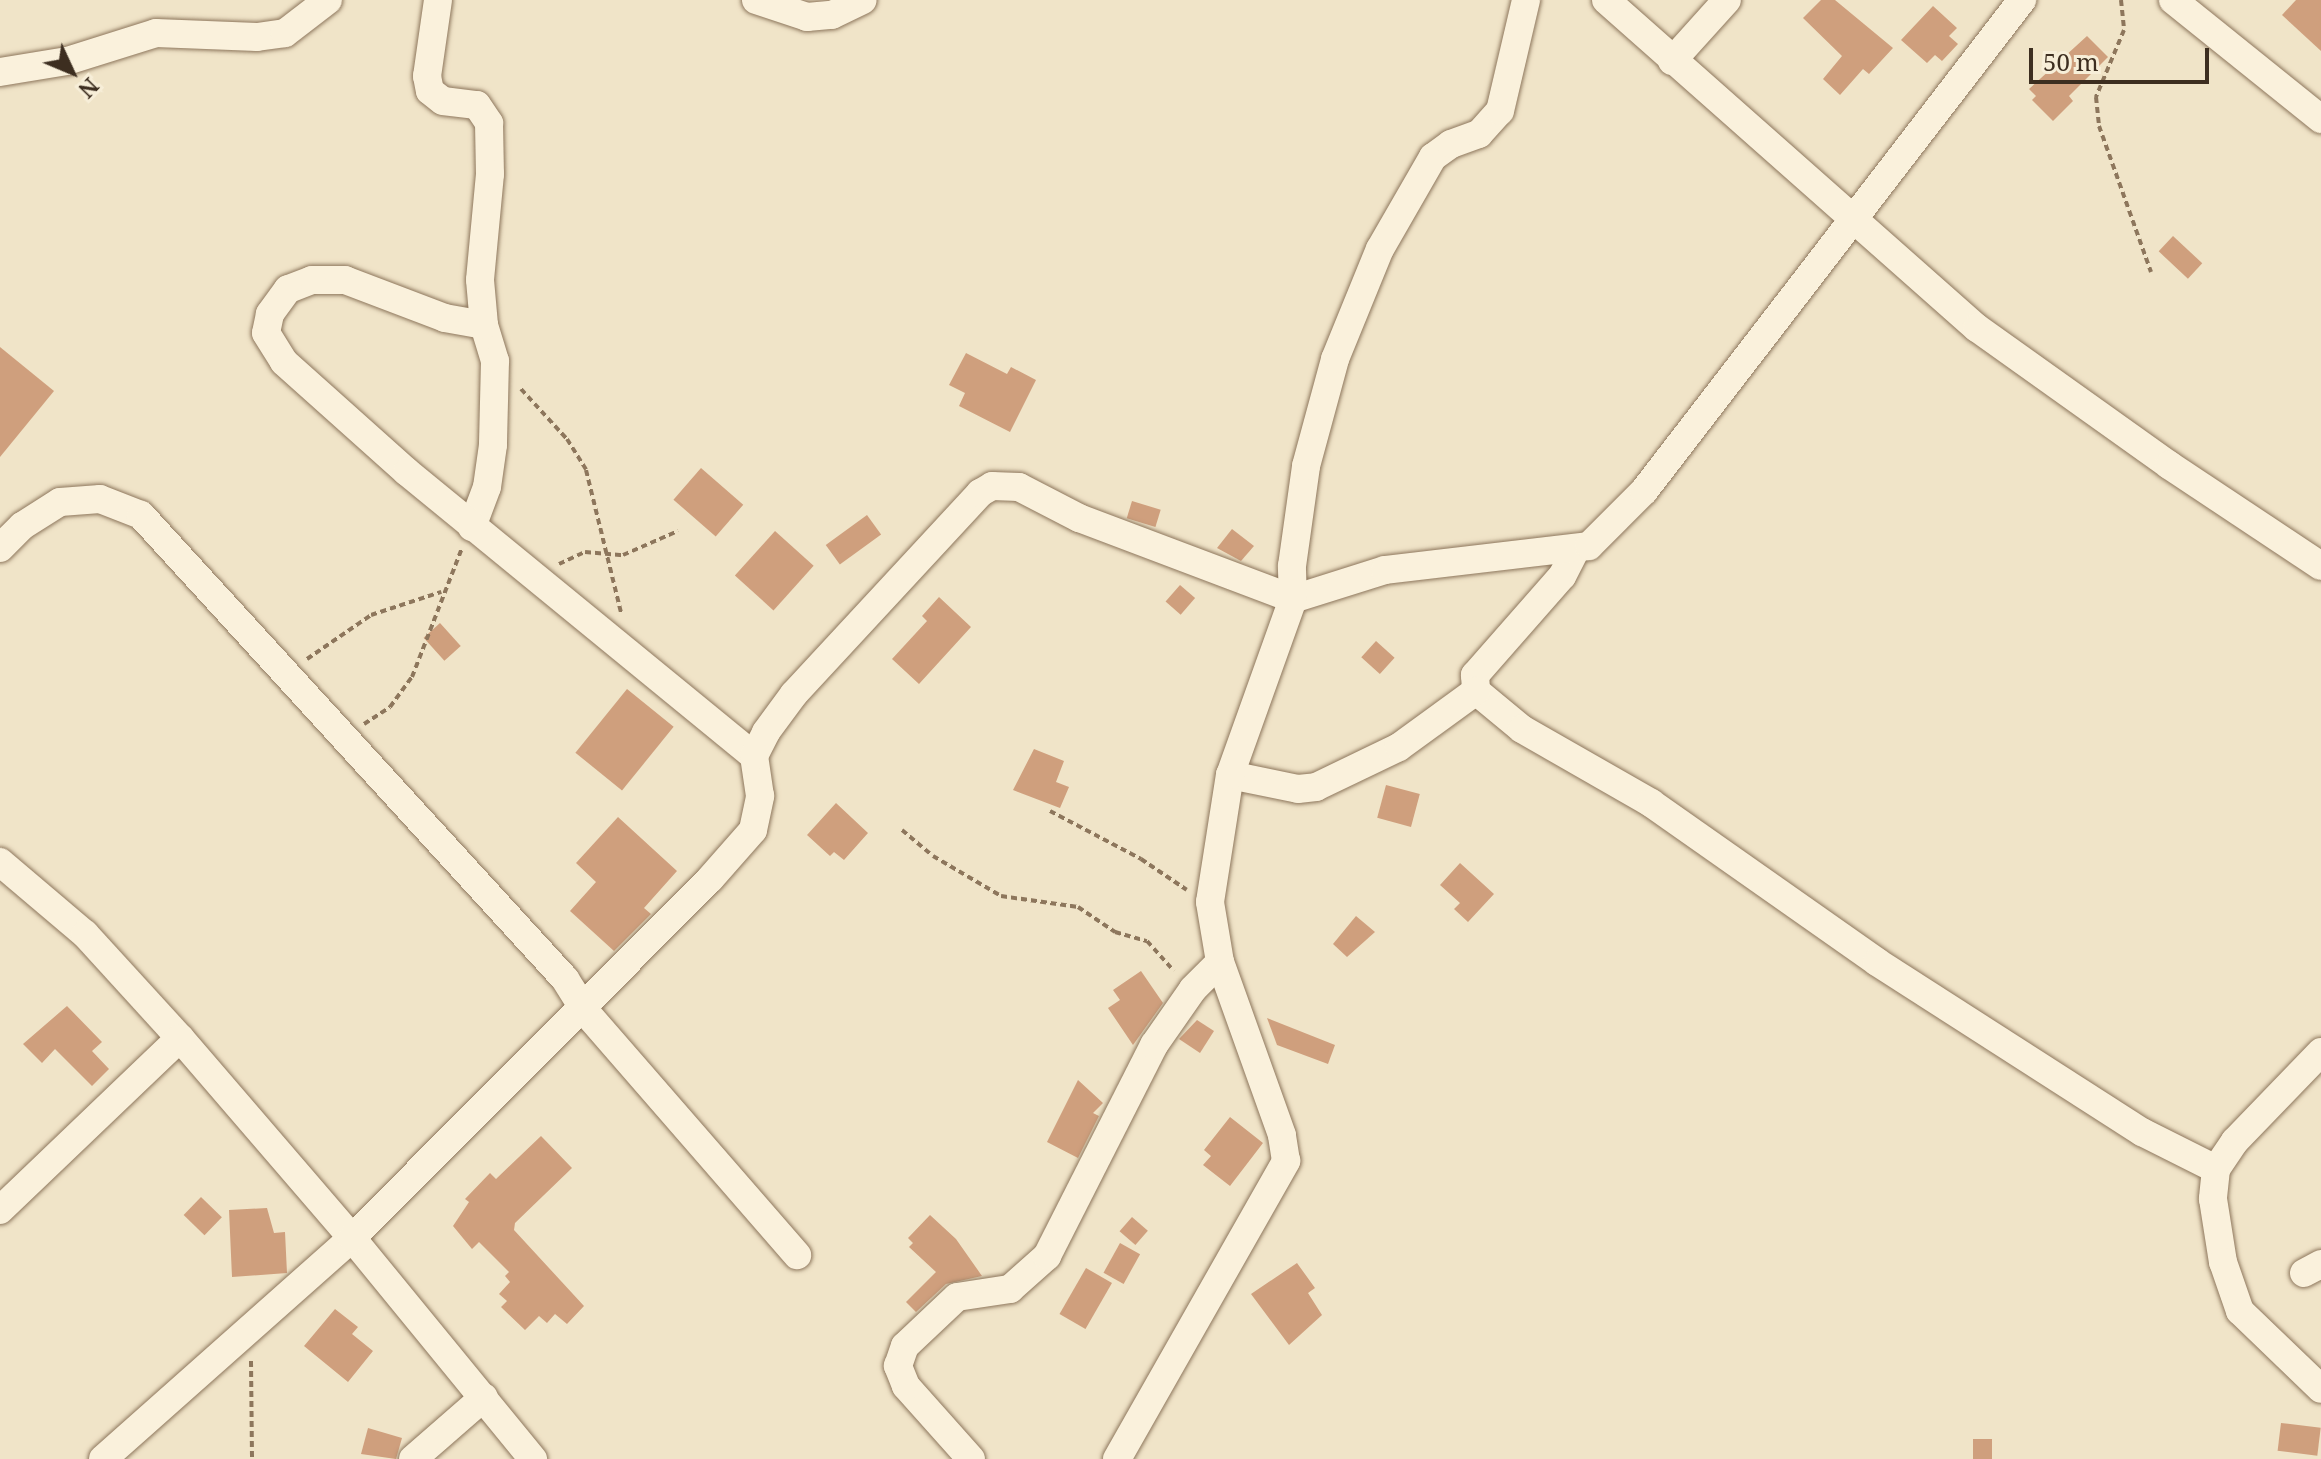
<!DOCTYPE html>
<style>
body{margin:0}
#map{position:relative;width:2321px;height:1459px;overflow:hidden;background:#f0e4c8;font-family:"Noto Serif",serif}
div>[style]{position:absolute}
.building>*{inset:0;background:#cf9f7d;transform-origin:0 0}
.path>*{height:4px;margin-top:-2px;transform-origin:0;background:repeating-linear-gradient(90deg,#8d765c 0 6px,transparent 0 10px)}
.roads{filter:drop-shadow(0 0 2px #8d765c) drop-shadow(0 0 2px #8d765c)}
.minor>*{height:28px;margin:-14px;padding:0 14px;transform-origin:14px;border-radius:14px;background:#faf1dc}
span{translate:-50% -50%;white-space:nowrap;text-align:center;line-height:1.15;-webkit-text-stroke:8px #f7eed8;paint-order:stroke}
.north{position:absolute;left:32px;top:32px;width:80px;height:80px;-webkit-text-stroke:6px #f7eed8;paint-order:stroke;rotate:134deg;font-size:22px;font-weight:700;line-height:32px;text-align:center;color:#3d2e20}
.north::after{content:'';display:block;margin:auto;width:28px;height:36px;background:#3d2e20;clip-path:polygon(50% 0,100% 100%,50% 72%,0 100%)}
.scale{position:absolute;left:2029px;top:48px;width:180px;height:36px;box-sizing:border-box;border:4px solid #3d2e20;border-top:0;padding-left:10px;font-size:24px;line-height:28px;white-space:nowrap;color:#3d2e20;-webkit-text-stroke:6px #f7eed8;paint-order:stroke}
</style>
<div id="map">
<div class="building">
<div style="clip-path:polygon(1821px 0,1835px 0,1893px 48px,1869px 74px,1863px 69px,1840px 95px,1823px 79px,1842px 56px,1803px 18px)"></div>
<div style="clip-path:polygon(2296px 0,2321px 0,2321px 51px,2282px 15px)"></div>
<div style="clip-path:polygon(1933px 6px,1957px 28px,1949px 36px,1958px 44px,1942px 61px,1935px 55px,1927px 63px,1901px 40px)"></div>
<div style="clip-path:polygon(2087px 36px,2108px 57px,2069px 96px,2073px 101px,2053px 121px,2032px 100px,2036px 96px,2029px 89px)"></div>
<div style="left:2173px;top:236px;width:40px;height:21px;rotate:43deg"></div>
<div style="clip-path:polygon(0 347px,54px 391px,0 457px)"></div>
<div style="clip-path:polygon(966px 353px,1007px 374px,1011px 367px,1036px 380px,1010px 432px,959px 406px,965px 393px,949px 385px)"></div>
<div style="left:701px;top:468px;width:56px;height:42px;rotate:41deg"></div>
<div style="left:1132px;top:501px;width:30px;height:18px;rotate:17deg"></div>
<div style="left:867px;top:515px;width:24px;height:51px;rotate:54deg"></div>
<div style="clip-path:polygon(1232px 529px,1254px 546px,1241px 561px,1217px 548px)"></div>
<div style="left:775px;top:531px;width:52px;height:60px;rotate:42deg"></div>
<div style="left:1180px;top:585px;width:20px;height:22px;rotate:41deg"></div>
<div style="clip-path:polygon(939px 597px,971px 627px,919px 684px,892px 659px,927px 621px,922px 616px)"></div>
<div style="left:440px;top:623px;width:31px;height:22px;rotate:48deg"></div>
<div style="left:1376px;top:641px;width:25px;height:22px;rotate:42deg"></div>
<div style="left:627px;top:689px;width:60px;height:82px;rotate:39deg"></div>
<div style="clip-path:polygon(1034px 749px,1064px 761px,1056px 782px,1069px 787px,1060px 808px,1013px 790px)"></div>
<div style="left:1386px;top:785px;width:35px;height:34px;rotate:15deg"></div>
<div style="clip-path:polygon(836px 803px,868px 833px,844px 860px,834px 852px,830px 856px,807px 835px)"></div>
<div style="clip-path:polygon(618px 817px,677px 871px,644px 908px,651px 914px,614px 951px,570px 911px,596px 882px,576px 863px)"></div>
<div style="clip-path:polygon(1460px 863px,1494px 894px,1468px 922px,1454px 909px,1460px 903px,1440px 885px)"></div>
<div style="clip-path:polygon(1356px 916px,1375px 932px,1347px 957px,1333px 944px)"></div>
<div style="clip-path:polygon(1141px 971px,1163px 1003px,1133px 1045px,1108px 1008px,1120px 1000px,1113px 990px)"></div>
<div style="clip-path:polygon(67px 1006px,102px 1042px,92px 1051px,109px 1069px,92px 1086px,55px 1049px,42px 1063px,23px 1044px)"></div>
<div style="clip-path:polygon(1267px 1018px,1335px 1045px,1328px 1064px,1277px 1045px)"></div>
<div style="clip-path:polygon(1197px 1020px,1214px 1031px,1200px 1053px,1179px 1039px)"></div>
<div style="clip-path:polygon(1078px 1080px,1103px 1103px,1093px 1113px,1099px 1116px,1078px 1158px,1047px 1142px)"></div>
<div style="clip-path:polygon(1230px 1117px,1263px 1143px,1230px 1186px,1203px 1165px,1211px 1156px,1204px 1150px)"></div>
<div style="clip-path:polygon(541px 1136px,572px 1168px,515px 1223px,514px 1230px,584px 1306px,567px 1324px,555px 1314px,547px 1323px,539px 1316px,525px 1330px,501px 1307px,507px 1301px,499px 1294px,510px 1282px,505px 1276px,509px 1272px,479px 1242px,472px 1249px,453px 1226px,469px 1202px,465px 1199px,490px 1173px,496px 1179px)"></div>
<div style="left:201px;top:1197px;width:29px;height:25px;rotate:44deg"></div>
<div style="clip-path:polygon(267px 1208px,274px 1233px,285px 1232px,287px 1273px,232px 1277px,229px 1210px)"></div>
<div style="clip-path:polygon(930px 1215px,956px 1239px,982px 1276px,946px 1284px,916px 1312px,906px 1302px,936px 1272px,909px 1247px,913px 1243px,908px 1238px)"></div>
<div style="left:1132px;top:1217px;width:21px;height:19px;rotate:41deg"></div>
<div style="left:1120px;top:1243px;width:23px;height:34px;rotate:29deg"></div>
<div style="clip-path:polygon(1297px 1263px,1315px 1288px,1308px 1293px,1322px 1315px,1289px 1345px,1251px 1294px)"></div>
<div style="left:1086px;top:1268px;width:30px;height:53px;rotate:30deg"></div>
<div style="clip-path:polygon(335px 1309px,358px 1327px,352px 1334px,373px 1351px,348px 1382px,304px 1346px)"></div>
<div style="left:2281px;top:1423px;width:40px;height:28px;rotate:7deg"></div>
<div style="clip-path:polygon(368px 1428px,402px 1438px,396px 1459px,361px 1454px)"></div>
<div style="left:1973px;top:1439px;width:19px;height:20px"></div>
</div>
<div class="path">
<div style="left:2121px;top:0;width:30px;rotate:84deg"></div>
<div style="left:2124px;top:30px;width:73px;rotate:112.7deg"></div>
<div style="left:2096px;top:97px;width:29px;rotate:84deg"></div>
<div style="left:2099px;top:126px;width:155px;rotate:70.4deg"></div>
<div style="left:521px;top:389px;width:68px;rotate:47.4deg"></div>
<div style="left:567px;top:439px;width:36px;rotate:58deg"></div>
<div style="left:586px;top:470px;width:147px;rotate:76.2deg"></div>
<div style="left:559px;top:564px;width:29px;rotate:-25deg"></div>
<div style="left:585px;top:552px;width:38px;rotate:5deg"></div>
<div style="left:623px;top:555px;width:60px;rotate:-23.6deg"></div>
<div style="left:307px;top:659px;width:78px;rotate:-34.5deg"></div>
<div style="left:371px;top:615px;width:74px;rotate:-18.2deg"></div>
<div style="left:364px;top:724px;width:31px;rotate:-33deg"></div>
<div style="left:390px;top:707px;width:37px;rotate:-54deg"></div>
<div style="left:412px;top:677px;width:138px;rotate:-68.8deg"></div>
<div style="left:1050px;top:811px;width:103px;rotate:27.8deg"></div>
<div style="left:1141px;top:859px;width:55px;rotate:34deg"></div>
<div style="left:902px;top:830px;width:40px;rotate:40deg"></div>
<div style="left:933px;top:856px;width:79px;rotate:30.5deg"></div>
<div style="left:1001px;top:896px;width:78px;rotate:8.1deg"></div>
<div style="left:1078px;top:907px;width:45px;rotate:34deg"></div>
<div style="left:1115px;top:932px;width:33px;rotate:16deg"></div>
<div style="left:1147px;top:941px;width:40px;rotate:48deg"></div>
<div style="left:251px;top:1361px;width:98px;rotate:89.4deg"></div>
</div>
<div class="roads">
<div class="minor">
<div style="left:438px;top:0;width:77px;rotate:98.2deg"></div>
<div style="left:427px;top:76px;width:15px;rotate:79deg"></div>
<div style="left:430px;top:91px;width:16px;rotate:38deg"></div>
<div style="left:443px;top:101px;width:34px;rotate:7deg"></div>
<div style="left:477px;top:105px;width:22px;rotate:56deg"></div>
<div style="left:489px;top:123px;width:51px;rotate:88.9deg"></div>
<div style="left:490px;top:174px;width:106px;rotate:95.4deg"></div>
<div style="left:480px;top:280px;width:45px;rotate:84.9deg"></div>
<div style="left:484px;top:325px;width:38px;rotate:73deg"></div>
<div style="left:495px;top:361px;width:84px;rotate:91.4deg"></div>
<div style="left:493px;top:445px;width:42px;rotate:98.1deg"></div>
<div style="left:487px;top:487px;width:43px;rotate:110.6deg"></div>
<div style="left:756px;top:0;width:54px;rotate:18.4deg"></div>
<div style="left:807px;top:17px;width:25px;rotate:-5deg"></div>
<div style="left:832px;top:15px;width:34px;rotate:-26deg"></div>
<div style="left:1606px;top:0;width:495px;rotate:41.5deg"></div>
<div style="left:1977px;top:328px;width:236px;rotate:35.5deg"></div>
<div style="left:2169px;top:465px;width:182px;rotate:33.6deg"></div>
<div style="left:2173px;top:0;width:190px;rotate:38.8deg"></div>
<div style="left:1672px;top:61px;width:82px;rotate:-48deg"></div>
<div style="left:0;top:72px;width:68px;rotate:-9.3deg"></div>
<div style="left:67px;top:61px;width:93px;rotate:-17.5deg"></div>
<div style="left:156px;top:33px;width:101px;rotate:2.3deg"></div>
<div style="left:257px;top:37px;width:28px;rotate:-8deg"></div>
<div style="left:285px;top:33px;width:54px;rotate:-37.5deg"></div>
<div style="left:484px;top:325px;width:40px;rotate:-170deg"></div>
<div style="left:445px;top:318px;width:107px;rotate:-159.2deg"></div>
<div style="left:345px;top:280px;width:33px;rotate:180deg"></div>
<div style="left:312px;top:280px;width:26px;rotate:159deg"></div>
<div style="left:288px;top:289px;width:31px;rotate:126deg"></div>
<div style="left:270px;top:314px;width:19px;rotate:102deg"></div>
<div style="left:266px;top:333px;width:34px;rotate:58deg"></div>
<div style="left:284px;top:362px;width:165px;rotate:41.8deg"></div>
<div style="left:407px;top:472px;width:448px;rotate:39.3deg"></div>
<div style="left:0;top:548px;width:31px;rotate:-45deg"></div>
<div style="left:22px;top:526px;width:45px;rotate:-32.3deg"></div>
<div style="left:60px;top:502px;width:40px;rotate:-4.3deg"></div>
<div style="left:100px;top:499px;width:44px;rotate:21.3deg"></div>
<div style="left:141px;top:515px;width:629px;rotate:47.58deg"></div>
<div style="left:565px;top:979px;width:36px;rotate:58deg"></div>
<div style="left:584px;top:1010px;width:325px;rotate:49deg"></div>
<div style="left:1575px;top:551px;width:28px;rotate:117deg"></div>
<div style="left:1562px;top:576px;width:132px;rotate:131.3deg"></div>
<div style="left:1475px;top:675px;width:16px;rotate:86deg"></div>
<div style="left:1476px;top:691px;width:60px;rotate:39.6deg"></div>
<div style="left:1522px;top:729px;width:149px;rotate:29.8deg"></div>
<div style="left:1651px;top:803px;width:276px;rotate:35.1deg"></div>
<div style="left:1877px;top:962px;width:315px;rotate:32.7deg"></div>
<div style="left:2142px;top:1132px;width:83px;rotate:26.6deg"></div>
<div style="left:1230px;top:775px;width:69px;rotate:11.6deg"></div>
<div style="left:1298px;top:789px;width:18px;rotate:-6deg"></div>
<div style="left:1316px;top:787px;width:92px;rotate:-25.7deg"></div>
<div style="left:1399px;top:747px;width:95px;rotate:-36deg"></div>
<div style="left:0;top:862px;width:111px;rotate:40.3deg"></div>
<div style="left:85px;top:934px;width:141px;rotate:47.6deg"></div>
<div style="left:180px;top:1038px;width:264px;rotate:49.3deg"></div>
<div style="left:352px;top:1238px;width:286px;rotate:50.7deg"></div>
<div style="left:2321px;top:1052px;width:124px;rotate:134deg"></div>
<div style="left:2235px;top:1141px;width:34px;rotate:124deg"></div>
<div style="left:2216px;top:1169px;width:30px;rotate:96deg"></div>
<div style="left:2213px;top:1199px;width:64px;rotate:81deg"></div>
<div style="left:2223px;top:1262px;width:52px;rotate:70.9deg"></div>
<div style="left:2240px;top:1311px;width:112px;rotate:43.9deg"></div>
<div style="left:0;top:1210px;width:249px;rotate:-43.7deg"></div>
<div style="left:2304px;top:1273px;width:19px;rotate:-28deg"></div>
<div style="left:103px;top:1459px;width:333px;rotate:-41.6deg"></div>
<div style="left:352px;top:1238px;width:507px;rotate:-45.08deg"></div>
<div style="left:710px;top:879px;width:65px;rotate:-48.7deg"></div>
<div style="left:753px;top:830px;width:35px;rotate:-78deg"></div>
<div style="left:760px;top:796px;width:40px;rotate:-98.5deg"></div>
<div style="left:754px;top:756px;width:27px;rotate:-63deg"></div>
<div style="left:766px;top:732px;width:47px;rotate:-53.6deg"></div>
<div style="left:794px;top:694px;width:274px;rotate:-47.2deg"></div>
<div style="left:980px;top:493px;width:14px;rotate:-30deg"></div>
<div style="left:992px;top:486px;width:27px;rotate:2deg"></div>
<div style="left:1019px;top:487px;width:68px;rotate:27.3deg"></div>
<div style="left:1079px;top:518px;width:229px;rotate:20.7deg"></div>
<div style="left:1293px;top:599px;width:96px;rotate:-17.5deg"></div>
<div style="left:1385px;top:570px;width:205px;rotate:-6.7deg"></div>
<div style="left:1589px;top:546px;width:78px;rotate:-45deg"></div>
<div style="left:1644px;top:491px;width:620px;rotate:-52.41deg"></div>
<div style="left:413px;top:1459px;width:94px;rotate:-41.1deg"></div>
<div style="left:971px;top:1459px;width:98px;rotate:-131.7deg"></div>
<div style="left:906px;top:1386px;width:22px;rotate:-112deg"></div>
<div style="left:898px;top:1366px;width:21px;rotate:-71deg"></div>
<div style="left:905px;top:1346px;width:71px;rotate:-43.3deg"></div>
<div style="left:957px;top:1297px;width:54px;rotate:-8.6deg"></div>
<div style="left:1010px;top:1289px;width:50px;rotate:-41.7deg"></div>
<div style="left:1047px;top:1256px;width:237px;rotate:-63.1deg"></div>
<div style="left:1154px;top:1045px;width:68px;rotate:-55.1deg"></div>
<div style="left:1193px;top:989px;width:38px;rotate:-45deg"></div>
<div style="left:1117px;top:1459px;width:343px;rotate:-60.4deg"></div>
<div style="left:1286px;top:1161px;width:26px;rotate:-99deg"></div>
<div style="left:1282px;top:1135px;width:184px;rotate:-109.7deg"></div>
<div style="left:1220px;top:962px;width:61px;rotate:-99.5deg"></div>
<div style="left:1210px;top:902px;width:129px;rotate:-81.1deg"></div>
<div style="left:1230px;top:775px;width:187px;rotate:-70.3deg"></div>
<div style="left:1293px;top:599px;width:33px;rotate:-92deg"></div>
<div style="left:1292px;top:566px;width:101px;rotate:-82deg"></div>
<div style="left:1306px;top:466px;width:111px;rotate:-74.8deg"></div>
<div style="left:1335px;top:359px;width:119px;rotate:-67.8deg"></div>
<div style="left:1380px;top:249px;width:106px;rotate:-60.1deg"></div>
<div style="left:1433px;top:157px;width:22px;rotate:-36deg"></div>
<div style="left:1451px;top:144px;width:30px;rotate:-20deg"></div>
<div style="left:1479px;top:134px;width:31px;rotate:-48deg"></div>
<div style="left:1500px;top:111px;width:114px;rotate:-76.8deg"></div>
</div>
</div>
<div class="north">N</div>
<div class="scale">50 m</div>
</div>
